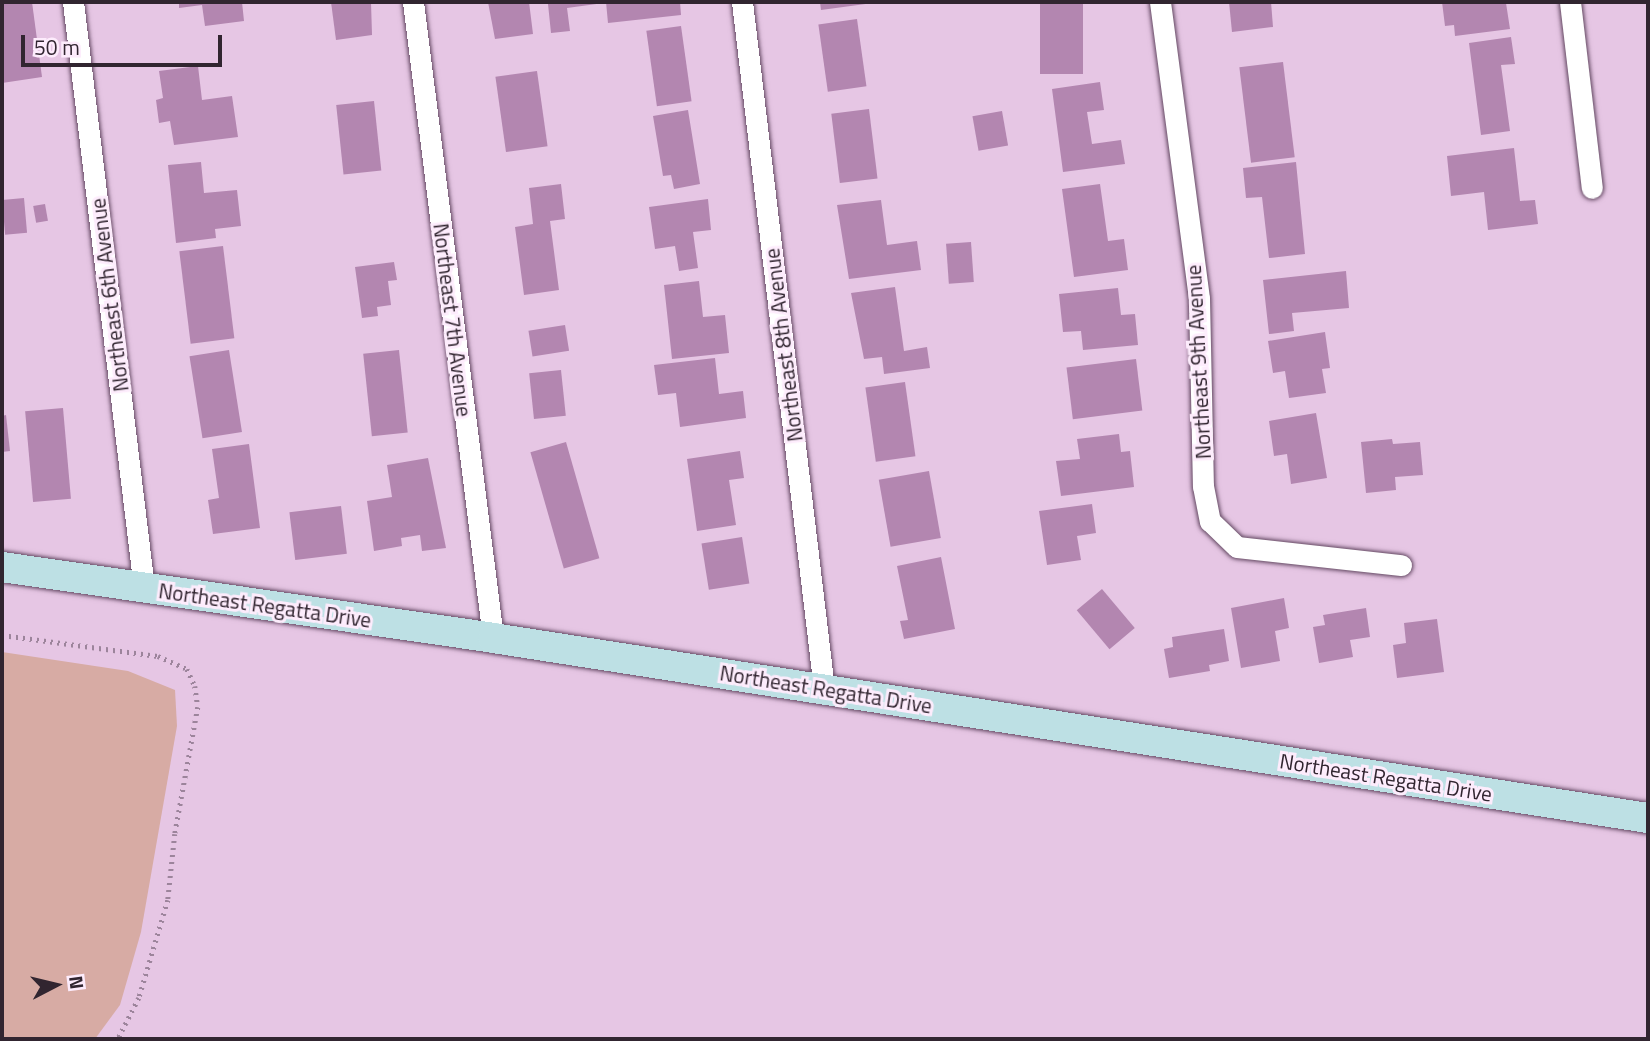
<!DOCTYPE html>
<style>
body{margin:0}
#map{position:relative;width:1650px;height:1041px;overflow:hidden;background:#e6c6e4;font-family:"Titillium Web",sans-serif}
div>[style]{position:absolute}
.green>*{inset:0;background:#d7aba4}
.building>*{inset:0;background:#b386b0;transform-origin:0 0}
.path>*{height:4.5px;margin-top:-2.25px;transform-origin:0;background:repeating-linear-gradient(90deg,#9c849b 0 2px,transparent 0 7px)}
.roads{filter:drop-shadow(0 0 2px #644963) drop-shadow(0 0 2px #644963)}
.street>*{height:21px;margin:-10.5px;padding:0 10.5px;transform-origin:10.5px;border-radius:10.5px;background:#fff}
.secondary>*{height:30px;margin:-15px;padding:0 15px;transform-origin:15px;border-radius:15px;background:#bde0e4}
span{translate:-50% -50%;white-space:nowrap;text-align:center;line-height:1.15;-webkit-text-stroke:6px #fdecfc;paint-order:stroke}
.street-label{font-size:21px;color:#312530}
.frame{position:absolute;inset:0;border:4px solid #312530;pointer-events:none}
.north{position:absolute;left:21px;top:950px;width:70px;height:70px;-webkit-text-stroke:5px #fdecfc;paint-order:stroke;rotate:83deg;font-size:19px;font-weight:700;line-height:28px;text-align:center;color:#312530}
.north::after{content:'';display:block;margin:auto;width:24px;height:32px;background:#312530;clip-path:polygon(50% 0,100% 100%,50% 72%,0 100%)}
.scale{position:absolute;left:21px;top:35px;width:201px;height:32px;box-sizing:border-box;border:4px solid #312530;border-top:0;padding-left:9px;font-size:21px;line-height:24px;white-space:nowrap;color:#312530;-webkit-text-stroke:5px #fdecfc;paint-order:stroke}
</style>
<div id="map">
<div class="green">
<div style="clip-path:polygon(2px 652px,128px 671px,175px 690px,177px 726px,141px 932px,120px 1005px,95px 1039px,2px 1039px)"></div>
</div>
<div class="building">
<div style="clip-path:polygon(2px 2px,32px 2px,42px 77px,2px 83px)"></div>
<div style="clip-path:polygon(179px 2px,242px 2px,244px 21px,205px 26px,202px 5px,179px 8px)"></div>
<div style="clip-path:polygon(331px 2px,371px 2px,372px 35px,336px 40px)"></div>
<div style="clip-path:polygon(488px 2px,529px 2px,533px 34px,495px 39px)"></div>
<div style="clip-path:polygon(567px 2px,604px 2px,604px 3px,567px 8px,570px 31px,551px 33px,548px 4px)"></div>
<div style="clip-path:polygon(606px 2px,680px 2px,681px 15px,608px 23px)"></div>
<div style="clip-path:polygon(820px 2px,873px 2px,873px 3px,821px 10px)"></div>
<div style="left:1040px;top:2px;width:43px;height:72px"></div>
<div style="clip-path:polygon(1229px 2px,1271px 2px,1273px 27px,1232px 32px)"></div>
<div style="clip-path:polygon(1442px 2px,1506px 3px,1510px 29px,1455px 36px,1454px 25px,1445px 26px)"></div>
<div style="left:857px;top:19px;width:68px;height:39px;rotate:82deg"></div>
<div style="left:681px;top:26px;width:76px;height:35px;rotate:82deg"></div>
<div style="clip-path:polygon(1511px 37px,1515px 64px,1501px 65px,1510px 131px,1481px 135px,1469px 43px)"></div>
<div style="left:1283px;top:62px;width:96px;height:44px;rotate:83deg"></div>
<div style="clip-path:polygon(198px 66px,202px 100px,232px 96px,238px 137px,174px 145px,170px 121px,159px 123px,156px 100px,163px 98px,159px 71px)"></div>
<div style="left:537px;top:71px;width:76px;height:42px;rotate:82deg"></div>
<div style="clip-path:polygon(1100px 82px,1104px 110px,1087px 112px,1092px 144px,1121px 140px,1125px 164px,1063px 172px,1052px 89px)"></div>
<div style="left:374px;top:101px;width:70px;height:38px;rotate:84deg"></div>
<div style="left:869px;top:109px;width:70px;height:38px;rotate:83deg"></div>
<div style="clip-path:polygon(688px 110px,700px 184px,674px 189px,671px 175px,663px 176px,653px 116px)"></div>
<div style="left:1002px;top:111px;width:35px;height:30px;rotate:80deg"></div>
<div style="clip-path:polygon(1514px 148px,1520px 201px,1535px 200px,1538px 224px,1488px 230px,1484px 192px,1451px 196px,1447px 156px)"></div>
<div style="clip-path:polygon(201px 162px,204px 193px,237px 190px,241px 226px,215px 229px,216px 238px,176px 243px,168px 165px)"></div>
<div style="clip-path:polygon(1296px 162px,1305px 254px,1269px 258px,1262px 197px,1246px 198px,1243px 168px)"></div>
<div style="clip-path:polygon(561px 184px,565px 219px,550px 221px,559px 290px,524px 295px,515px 227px,533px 224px,529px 188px)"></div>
<div style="clip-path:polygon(1100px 184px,1108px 241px,1124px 239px,1128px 270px,1074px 277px,1062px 189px)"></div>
<div style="left:24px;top:198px;width:35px;height:22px;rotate:85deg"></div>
<div style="clip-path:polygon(708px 199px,711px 230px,693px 232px,698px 268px,679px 271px,675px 246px,655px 249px,649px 207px)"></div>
<div style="clip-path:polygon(881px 200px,887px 245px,917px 241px,921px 270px,849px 279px,837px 205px)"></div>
<div style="left:45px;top:204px;width:17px;height:12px;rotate:80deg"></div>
<div style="left:971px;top:242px;width:40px;height:25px;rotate:86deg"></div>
<div style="left:223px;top:246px;width:93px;height:44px;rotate:83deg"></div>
<div style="clip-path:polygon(394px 262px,397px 280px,388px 281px,391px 305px,377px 307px,378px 316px,362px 318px,355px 267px)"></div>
<div style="clip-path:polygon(1346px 271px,1349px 308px,1292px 313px,1294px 331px,1269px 334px,1263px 280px)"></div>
<div style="clip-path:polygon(699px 281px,703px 317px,725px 315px,729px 353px,672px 359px,664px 285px)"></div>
<div style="clip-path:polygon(895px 287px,904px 351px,927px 347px,930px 368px,884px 374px,882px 357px,864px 359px,851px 293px)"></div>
<div style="clip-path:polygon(1118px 288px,1121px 315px,1135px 314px,1138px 345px,1083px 350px,1081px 331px,1063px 332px,1059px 294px)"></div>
<div style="left:565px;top:325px;width:26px;height:37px;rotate:81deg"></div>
<div style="clip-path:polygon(1325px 332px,1330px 368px,1322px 369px,1326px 393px,1289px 398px,1285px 371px,1273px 373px,1268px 341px)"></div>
<div style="left:229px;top:350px;width:83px;height:40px;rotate:81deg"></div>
<div style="left:399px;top:350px;width:83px;height:36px;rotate:84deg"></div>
<div style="clip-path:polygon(715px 358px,719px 394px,743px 391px,746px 418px,680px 427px,676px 393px,658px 395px,654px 365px)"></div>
<div style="left:1136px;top:359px;width:52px;height:70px;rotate:83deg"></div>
<div style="left:561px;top:370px;width:46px;height:32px;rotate:84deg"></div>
<div style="left:905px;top:382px;width:75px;height:40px;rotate:82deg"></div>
<div style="left:63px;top:408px;width:91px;height:38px;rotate:85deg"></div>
<div style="clip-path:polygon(1316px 413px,1327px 478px,1291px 484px,1287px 454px,1274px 456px,1269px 421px)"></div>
<div style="clip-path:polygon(6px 415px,10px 451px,2px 452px,2px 416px)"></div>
<div style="clip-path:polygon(1119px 434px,1121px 452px,1130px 451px,1134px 487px,1061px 496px,1056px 461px,1080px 459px,1077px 439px)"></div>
<div style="clip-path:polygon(1392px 439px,1393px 444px,1420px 442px,1423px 475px,1395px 477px,1396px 490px,1366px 493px,1361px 442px)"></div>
<div style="left:566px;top:442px;width:121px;height:37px;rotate:74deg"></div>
<div style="clip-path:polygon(249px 444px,260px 528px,213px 534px,208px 500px,219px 498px,212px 449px)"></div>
<div style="clip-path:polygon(740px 451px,744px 478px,729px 480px,736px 525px,697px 531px,687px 459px)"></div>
<div style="clip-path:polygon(428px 458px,446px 548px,422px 551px,420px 535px,401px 538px,402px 546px,374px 551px,367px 501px,392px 497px,387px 465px)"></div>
<div style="left:929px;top:471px;width:68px;height:51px;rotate:80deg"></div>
<div style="clip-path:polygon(1092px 504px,1096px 533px,1077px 536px,1081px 560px,1047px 565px,1039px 511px)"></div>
<div style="left:341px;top:506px;width:48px;height:52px;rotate:83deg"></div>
<div style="left:742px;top:537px;width:47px;height:41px;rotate:81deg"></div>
<div style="clip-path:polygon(941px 557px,955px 629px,904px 639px,900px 621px,908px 620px,897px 566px)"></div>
<div style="left:1102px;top:589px;width:51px;height:33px;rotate:50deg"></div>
<div style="clip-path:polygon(1284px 598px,1289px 628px,1275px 631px,1280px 661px,1241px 668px,1231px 608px)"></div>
<div style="clip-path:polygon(1366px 608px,1370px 637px,1350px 640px,1353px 657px,1319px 663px,1313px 627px,1325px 625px,1323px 615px)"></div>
<div style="clip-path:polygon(1437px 619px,1444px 672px,1397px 678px,1393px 645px,1406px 643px,1404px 623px)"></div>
<div style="clip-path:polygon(1224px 629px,1229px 661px,1209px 665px,1210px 671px,1169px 678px,1164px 649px,1173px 647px,1172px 637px)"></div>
</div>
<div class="path">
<div style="left:2px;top:635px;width:157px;rotate:7.7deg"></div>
<div style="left:158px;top:656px;width:32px;rotate:24deg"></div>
<div style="left:187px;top:669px;width:19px;rotate:65deg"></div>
<div style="left:195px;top:686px;width:21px;rotate:82deg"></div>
<div style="left:198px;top:707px;width:129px;rotate:100.3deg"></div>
<div style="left:175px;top:834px;width:66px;rotate:96.1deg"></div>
<div style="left:168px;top:900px;width:102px;rotate:106.5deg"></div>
<div style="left:139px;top:998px;width:46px;rotate:117.1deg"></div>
</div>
<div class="roads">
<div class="street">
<div style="left:73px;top:2px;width:590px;rotate:83.09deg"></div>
<div style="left:413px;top:2px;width:641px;rotate:82.83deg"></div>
<div style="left:742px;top:2px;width:692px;rotate:83.19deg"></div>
<div style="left:1160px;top:2px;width:299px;rotate:82.5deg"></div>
<div style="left:1199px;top:298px;width:188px;rotate:88.8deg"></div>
<div style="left:1203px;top:486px;width:36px;rotate:79deg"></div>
<div style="left:1210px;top:521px;width:37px;rotate:44deg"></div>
<div style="left:1237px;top:547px;width:165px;rotate:6.3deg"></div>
<div style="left:1570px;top:2px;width:187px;rotate:83.3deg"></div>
</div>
<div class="secondary">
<div style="left:2px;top:567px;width:496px;rotate:8.2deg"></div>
<div style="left:493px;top:638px;width:1169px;rotate:8.86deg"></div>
</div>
</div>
<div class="street-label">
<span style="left:109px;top:295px;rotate:-97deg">Northeast 6th Avenue</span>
<span style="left:453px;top:320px;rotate:83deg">Northeast 7th Avenue</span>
<span style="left:783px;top:345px;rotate:-97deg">Northeast 8th Avenue</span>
<span style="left:1198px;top:362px;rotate:-93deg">Northeast 9th Avenue</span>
<span style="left:265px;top:605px;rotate:8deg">Northeast Regatta Drive</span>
<span style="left:826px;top:689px;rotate:9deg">Northeast Regatta Drive</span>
<span style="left:1386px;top:777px;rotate:9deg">Northeast Regatta Drive</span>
</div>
<div class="frame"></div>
<div class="north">N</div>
<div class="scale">50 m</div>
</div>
